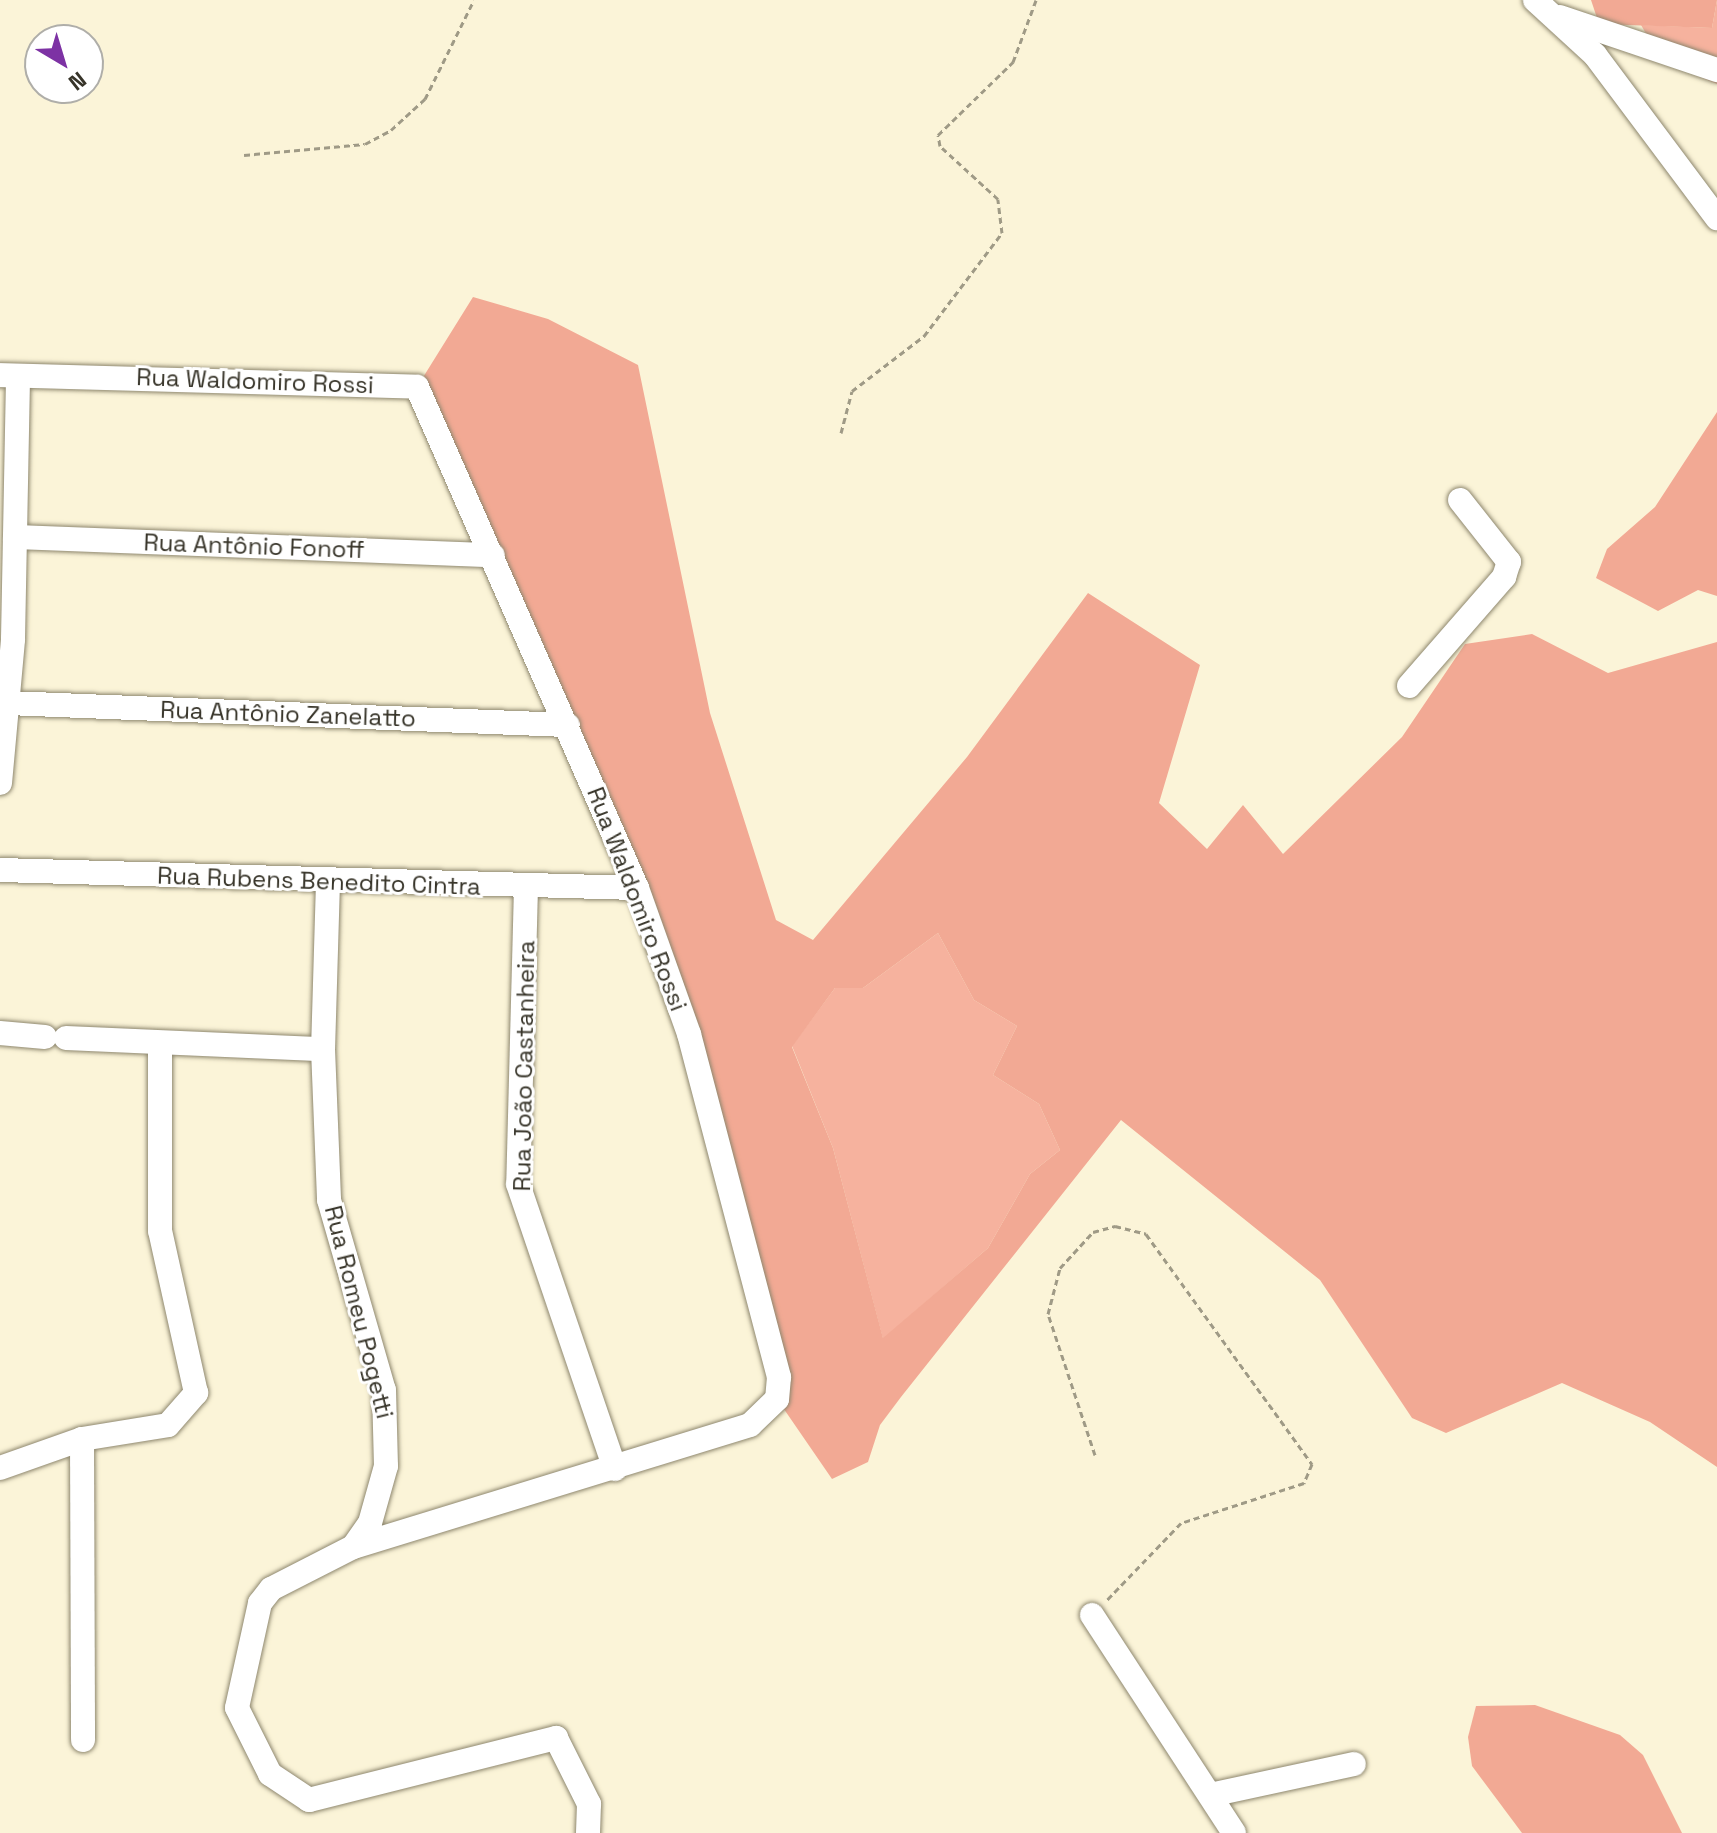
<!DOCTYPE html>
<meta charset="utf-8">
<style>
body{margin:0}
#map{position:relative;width:1717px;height:1833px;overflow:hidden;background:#fbf4d8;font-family:"Space Grotesk",sans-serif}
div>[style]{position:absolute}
.green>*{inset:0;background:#f6b29e}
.forest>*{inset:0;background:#f2a994}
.path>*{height:3px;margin-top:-1.5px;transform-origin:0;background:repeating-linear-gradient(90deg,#9f9a86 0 6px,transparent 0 10px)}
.roads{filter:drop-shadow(0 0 2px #8e876e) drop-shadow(0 0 2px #8e876e)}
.minor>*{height:24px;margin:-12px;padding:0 12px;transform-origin:12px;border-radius:12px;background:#fff}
span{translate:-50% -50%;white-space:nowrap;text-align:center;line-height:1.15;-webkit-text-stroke:6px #fff;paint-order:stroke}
.street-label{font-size:24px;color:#373429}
.north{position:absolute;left:24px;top:24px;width:80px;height:80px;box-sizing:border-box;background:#fff;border:2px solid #afaea9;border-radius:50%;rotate:142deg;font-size:22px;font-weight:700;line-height:32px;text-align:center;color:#373429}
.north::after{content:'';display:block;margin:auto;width:28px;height:36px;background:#7d32a4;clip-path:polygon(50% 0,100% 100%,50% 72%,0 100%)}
</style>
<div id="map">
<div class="green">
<div style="clip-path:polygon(1717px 0,1717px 84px,1662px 61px,1641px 25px,1712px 28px)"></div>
<div style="clip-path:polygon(938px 933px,974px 1000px,1017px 1026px,993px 1075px,1039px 1104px,1060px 1150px,1030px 1174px,988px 1248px,883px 1339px,833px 1148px,792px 1046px,835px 988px,863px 988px)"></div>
</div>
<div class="forest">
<div style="clip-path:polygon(1591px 0,1717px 0,1712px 28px,1599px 24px)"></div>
<div style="clip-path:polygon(evenodd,473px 297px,548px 319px,638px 365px,710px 713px,776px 920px,813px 940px,967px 757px,1088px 593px,1200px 665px,1159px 803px,1207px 849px,1243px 805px,1283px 854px,1402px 737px,1465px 644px,1532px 634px,1608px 673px,1717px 642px,1717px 1467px,1650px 1422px,1562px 1383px,1446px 1433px,1412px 1418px,1320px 1280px,1121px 1120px,901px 1397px,880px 1425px,868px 1462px,832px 1479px,777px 1399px,689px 1034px,417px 387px,473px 297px,938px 933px,974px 1000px,1017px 1026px,993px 1075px,1039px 1104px,1060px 1150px,1030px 1174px,988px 1248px,883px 1338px,833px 1148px,792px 1047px,835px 988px,863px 988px,938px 933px)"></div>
<div style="clip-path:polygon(1717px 412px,1717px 596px,1698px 590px,1658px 611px,1596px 578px,1607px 549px,1655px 507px)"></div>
<div style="clip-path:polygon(1535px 1705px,1620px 1735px,1643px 1755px,1682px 1833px,1522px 1833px,1472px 1766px,1468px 1737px,1476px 1706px)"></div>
</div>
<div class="path">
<div style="left:244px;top:155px;width:121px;rotate:-5.2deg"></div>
<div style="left:365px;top:144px;width:30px;rotate:-28deg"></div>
<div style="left:391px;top:130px;width:46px;rotate:-42.4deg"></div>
<div style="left:425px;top:99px;width:110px;rotate:-63.7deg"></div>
<div style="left:841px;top:433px;width:43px;rotate:-75.3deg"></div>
<div style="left:852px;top:391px;width:91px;rotate:-37.4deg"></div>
<div style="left:924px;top:336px;width:129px;rotate:-52.9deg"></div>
<div style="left:1002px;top:233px;width:34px;rotate:-97deg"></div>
<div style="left:998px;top:199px;width:79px;rotate:-137.6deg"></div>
<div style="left:940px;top:146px;width:11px;rotate:-100deg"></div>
<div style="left:938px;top:135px;width:105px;rotate:-44.2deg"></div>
<div style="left:1013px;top:62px;width:66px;rotate:-69.6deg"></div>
<div style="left:1095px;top:1455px;width:149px;rotate:-108.4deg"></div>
<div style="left:1048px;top:1314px;width:48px;rotate:-75.4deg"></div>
<div style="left:1060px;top:1268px;width:49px;rotate:-47.5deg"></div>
<div style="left:1093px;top:1232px;width:23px;rotate:-15deg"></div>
<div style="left:1115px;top:1226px;width:32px;rotate:14deg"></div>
<div style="left:1146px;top:1234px;width:284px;rotate:54.2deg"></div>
<div style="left:1312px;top:1464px;width:21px;rotate:113deg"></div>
<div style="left:1304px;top:1483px;width:129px;rotate:162deg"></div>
<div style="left:1181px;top:1523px;width:110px;rotate:133.9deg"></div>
</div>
<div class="roads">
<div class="minor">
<div style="left:1535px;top:0;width:81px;rotate:42.5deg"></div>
<div style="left:1595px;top:55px;width:204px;rotate:53.2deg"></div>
<div style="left:1560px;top:17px;width:166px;rotate:18.7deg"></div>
<div style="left:0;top:375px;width:417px;rotate:1.6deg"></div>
<div style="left:417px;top:387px;width:547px;rotate:66.29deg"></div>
<div style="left:637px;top:888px;width:155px;rotate:70.4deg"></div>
<div style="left:689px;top:1034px;width:355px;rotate:75.3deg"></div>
<div style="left:779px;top:1377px;width:22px;rotate:95deg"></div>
<div style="left:777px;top:1399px;width:37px;rotate:136deg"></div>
<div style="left:750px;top:1425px;width:415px;rotate:162.9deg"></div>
<div style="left:15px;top:537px;width:478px;rotate:2.2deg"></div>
<div style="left:1409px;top:686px;width:145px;rotate:-48.9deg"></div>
<div style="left:1504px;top:577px;width:16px;rotate:-72deg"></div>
<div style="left:1509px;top:562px;width:79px;rotate:-128.3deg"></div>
<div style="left:7px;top:703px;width:561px;rotate:2.25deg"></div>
<div style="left:0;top:783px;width:145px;rotate:-84.8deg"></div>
<div style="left:13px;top:639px;width:263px;rotate:-88.9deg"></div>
<div style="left:0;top:870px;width:637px;rotate:1.62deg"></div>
<div style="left:328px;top:882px;width:167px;rotate:91.7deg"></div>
<div style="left:323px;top:1049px;width:151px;rotate:87.7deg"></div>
<div style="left:329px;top:1200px;width:198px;rotate:73.9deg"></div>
<div style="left:384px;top:1390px;width:76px;rotate:88.5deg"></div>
<div style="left:386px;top:1466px;width:59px;rotate:105.7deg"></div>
<div style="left:370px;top:1523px;width:29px;rotate:125deg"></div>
<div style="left:353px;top:1547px;width:92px;rotate:152.9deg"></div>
<div style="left:271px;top:1589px;width:18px;rotate:128deg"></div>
<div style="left:260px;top:1603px;width:107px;rotate:102.4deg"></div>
<div style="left:237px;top:1708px;width:74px;rotate:63.4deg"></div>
<div style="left:270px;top:1774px;width:47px;rotate:33.7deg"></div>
<div style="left:309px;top:1800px;width:255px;rotate:-14.1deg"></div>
<div style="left:556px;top:1738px;width:74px;rotate:63.4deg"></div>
<div style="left:589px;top:1804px;width:29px;rotate:92deg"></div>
<div style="left:526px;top:887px;width:297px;rotate:91.5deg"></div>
<div style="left:518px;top:1184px;width:301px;rotate:71.2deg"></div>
<div style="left:0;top:1033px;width:45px;rotate:5.1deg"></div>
<div style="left:66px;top:1038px;width:257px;rotate:2.5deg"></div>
<div style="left:82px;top:1439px;width:301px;rotate:89.8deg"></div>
<div style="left:0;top:1468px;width:87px;rotate:-19.5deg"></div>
<div style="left:82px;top:1439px;width:87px;rotate:-9.2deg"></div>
<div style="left:168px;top:1425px;width:43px;rotate:-48.8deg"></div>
<div style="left:196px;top:1393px;width:166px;rotate:-102.5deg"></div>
<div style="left:160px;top:1231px;width:187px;rotate:-90deg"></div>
<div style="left:1092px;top:1615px;width:260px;rotate:56.9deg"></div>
<div style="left:1215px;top:1794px;width:142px;rotate:-12.2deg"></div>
</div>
</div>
<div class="street-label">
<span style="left:255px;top:381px;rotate:2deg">Rua Waldomiro Rossi</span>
<span style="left:254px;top:546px;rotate:2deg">Rua Antônio Fonoff</span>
<span style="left:288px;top:714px;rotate:2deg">Rua Antônio Zanelatto</span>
<span style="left:319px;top:881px;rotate:2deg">Rua Rubens Benedito Cintra</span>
<span style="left:637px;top:899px;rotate:69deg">Rua Waldomiro Rossi</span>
<span style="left:524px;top:1066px;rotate:-89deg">Rua João Castanheira</span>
<span style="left:359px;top:1312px;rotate:76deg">Rua Romeu Pogetti</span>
</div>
<div class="north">N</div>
</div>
